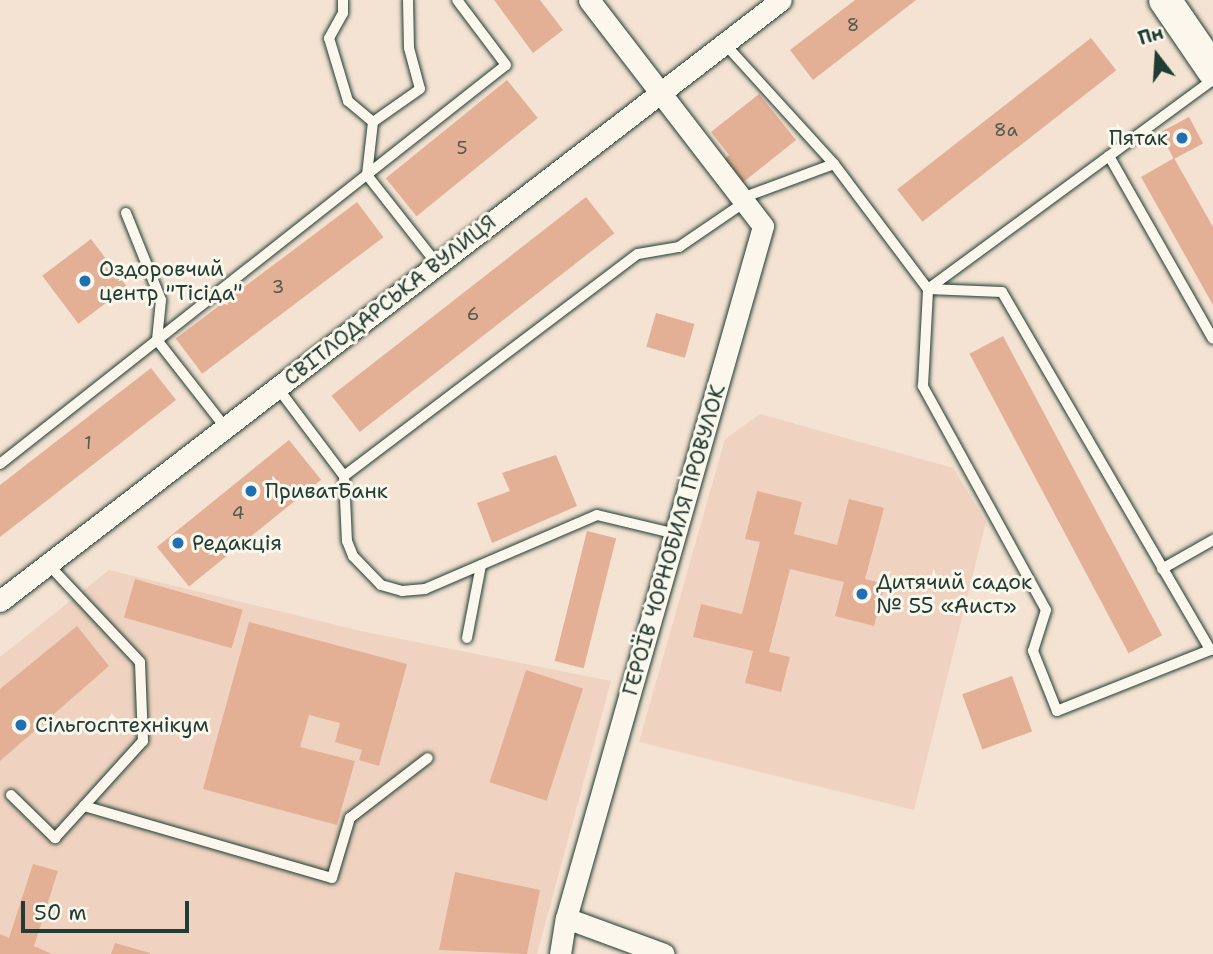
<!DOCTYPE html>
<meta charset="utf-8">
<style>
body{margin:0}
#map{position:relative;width:1213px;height:954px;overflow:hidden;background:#f4e2d2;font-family:"Shantell Sans",sans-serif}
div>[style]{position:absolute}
.built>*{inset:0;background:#efd3c0}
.building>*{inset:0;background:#e3b096;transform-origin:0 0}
.roads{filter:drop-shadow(0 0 2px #1f3d34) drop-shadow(0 0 2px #1f3d34)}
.service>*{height:10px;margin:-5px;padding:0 5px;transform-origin:5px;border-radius:5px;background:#fbf7ec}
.minor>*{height:21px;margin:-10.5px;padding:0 10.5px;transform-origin:10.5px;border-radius:10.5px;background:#fbf7ec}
.secondary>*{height:32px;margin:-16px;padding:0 16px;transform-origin:16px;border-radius:16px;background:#fbf7ec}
.dots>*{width:19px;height:19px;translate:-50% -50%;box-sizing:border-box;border:4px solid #fbf7ec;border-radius:50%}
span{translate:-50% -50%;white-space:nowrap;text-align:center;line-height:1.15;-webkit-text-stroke:6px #fbf7ec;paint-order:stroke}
.number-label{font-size:18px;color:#505a4c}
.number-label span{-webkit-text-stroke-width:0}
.poi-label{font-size:21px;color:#1f3d34}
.right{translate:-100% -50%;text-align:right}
.left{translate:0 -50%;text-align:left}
.street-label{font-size:21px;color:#1f3d34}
.north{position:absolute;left:1122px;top:21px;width:70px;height:70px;-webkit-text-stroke:5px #fbf7ec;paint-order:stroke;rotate:343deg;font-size:19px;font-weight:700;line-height:28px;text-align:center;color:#1f3d34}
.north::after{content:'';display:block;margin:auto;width:24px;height:32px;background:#1f3d34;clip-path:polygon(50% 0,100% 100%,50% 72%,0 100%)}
.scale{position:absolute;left:21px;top:901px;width:168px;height:32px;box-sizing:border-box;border:4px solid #1f3d34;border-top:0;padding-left:9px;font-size:21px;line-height:24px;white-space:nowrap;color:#1f3d34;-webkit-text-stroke:5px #fbf7ec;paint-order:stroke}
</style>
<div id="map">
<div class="built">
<div style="clip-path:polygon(760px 414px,953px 468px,986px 522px,914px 810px,639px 742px,725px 439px)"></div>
<div style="clip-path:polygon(109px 570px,361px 631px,611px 681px,537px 954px,0 954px,0 657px)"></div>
</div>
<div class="building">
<div style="clip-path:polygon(494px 0,540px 0,563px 30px,533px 53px)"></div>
<div style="clip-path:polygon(855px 0,916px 0,813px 80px,790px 50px)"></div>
<div style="left:1091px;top:38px;width:41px;height:246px;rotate:52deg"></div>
<div style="left:507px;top:80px;width:49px;height:156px;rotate:51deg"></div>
<div style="clip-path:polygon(759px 94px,796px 140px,741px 184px,723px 161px,729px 155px,711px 132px)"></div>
<div style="left:1189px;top:117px;width:30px;height:33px;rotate:62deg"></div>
<div style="clip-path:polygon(1174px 158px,1213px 227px,1213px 305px,1141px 177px)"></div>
<div style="left:586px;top:197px;width:46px;height:323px;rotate:52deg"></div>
<div style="left:357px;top:202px;width:44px;height:227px;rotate:53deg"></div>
<div style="left:91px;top:239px;width:60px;height:61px;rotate:53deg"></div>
<div style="left:656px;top:313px;width:40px;height:35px;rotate:16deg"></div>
<div style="left:1003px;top:336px;width:339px;height:38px;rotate:62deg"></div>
<div style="clip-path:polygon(151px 368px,176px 400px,0 537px,0 485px)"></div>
<div style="left:289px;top:440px;width:51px;height:170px;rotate:51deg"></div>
<div style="clip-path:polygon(556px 455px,577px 506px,492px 543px,477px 503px,510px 491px,502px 473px)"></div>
<div style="clip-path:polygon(757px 491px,802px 502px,794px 534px,837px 545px,849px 499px,884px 508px,865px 579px,885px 584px,874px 626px,835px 616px,844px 582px,790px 569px,769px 652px,790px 657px,781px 692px,745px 683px,753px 651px,693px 637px,701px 604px,742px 614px,760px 542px,745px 539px)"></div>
<div style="left:587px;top:531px;width:30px;height:134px;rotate:14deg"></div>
<div style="left:135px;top:579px;width:112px;height:40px;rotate:16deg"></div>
<div style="clip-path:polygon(249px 622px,407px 664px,379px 766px,359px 760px,362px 750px,335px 742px,340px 723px,309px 715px,300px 747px,355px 761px,337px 825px,203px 789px)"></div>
<div style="clip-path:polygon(77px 626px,109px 666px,0 761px,0 689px)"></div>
<div style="left:526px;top:670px;width:60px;height:118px;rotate:18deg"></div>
<div style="left:1012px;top:676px;width:59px;height:53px;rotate:70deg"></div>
<div style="clip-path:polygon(33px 864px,58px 871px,34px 946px,52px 954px,0 954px,0 934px,9px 938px)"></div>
<div style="clip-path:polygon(455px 872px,540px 890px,527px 954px,439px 950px)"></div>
<div style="clip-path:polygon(115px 943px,150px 953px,150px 954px,111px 954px)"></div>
</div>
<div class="roads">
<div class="service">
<div style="left:343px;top:0;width:13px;rotate:90deg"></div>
<div style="left:343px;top:13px;width:29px;rotate:119deg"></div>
<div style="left:329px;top:38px;width:66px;rotate:73.2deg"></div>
<div style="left:348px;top:101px;width:33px;rotate:40deg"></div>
<div style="left:408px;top:0;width:48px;rotate:88.8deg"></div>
<div style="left:409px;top:48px;width:42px;rotate:75deg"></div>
<div style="left:420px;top:89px;width:57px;rotate:144.9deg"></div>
<div style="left:373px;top:122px;width:53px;rotate:96.5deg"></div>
<div style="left:367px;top:175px;width:113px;rotate:51.8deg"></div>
<div style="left:724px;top:43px;width:164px;rotate:47.7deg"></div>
<div style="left:1109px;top:156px;width:210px;rotate:60.4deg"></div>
<div style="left:742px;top:198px;width:98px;rotate:-20.3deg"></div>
<div style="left:834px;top:164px;width:156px;rotate:53.1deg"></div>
<div style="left:928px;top:289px;width:353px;rotate:-36.3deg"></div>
<div style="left:126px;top:213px;width:94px;rotate:68.1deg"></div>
<div style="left:161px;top:300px;width:40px;rotate:95.7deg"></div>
<div style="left:157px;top:340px;width:110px;rotate:52deg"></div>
<div style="left:277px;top:387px;width:111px;rotate:53deg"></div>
<div style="left:344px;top:476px;width:65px;rotate:87.4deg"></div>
<div style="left:347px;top:541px;width:16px;rotate:68deg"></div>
<div style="left:353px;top:556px;width:40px;rotate:46deg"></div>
<div style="left:381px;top:585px;width:22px;rotate:16deg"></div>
<div style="left:402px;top:591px;width:23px;rotate:-5deg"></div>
<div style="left:425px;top:589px;width:187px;rotate:-23.3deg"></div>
<div style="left:597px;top:515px;width:81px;rotate:13.5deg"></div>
<div style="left:0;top:464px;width:644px;rotate:-38.26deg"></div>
<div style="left:506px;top:65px;width:81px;rotate:-127deg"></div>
<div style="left:344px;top:476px;width:368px;rotate:-37.1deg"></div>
<div style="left:638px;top:254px;width:42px;rotate:-9.7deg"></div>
<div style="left:679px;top:247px;width:80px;rotate:-34.3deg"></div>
<div style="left:1162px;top:569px;width:59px;rotate:-29.6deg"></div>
<div style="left:467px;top:638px;width:74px;rotate:-79.1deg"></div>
<div style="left:1210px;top:650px;width:165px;rotate:158.3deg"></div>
<div style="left:1057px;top:711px;width:65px;rotate:-111.8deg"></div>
<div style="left:1033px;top:651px;width:43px;rotate:-72.4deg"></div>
<div style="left:1046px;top:610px;width:256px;rotate:-118.8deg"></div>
<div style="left:923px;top:386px;width:97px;rotate:-87deg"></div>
<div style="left:928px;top:289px;width:74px;rotate:2.3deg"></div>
<div style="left:1002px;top:292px;width:414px;rotate:59.8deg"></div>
<div style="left:1210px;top:650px;width:3px;rotate:-18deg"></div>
<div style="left:11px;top:795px;width:62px;rotate:44.3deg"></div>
<div style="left:55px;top:838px;width:131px;rotate:-47.8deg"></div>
<div style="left:143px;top:741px;width:79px;rotate:-92.2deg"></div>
<div style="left:140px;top:662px;width:134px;rotate:-133.2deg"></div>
<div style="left:84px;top:806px;width:258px;rotate:16.2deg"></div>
<div style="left:332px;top:878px;width:63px;rotate:-73.3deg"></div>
<div style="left:350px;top:818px;width:98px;rotate:-37.6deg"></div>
</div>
<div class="minor">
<div style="left:589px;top:0;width:285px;rotate:52.4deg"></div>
<div style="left:763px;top:226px;width:719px;rotate:105.89deg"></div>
<div style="left:566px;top:918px;width:104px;rotate:20.2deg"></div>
<div style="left:0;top:601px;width:985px;rotate:-37.58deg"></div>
<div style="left:560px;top:954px;width:36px;rotate:-81deg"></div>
</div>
<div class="secondary">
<div style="left:1165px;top:0;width:85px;rotate:55.6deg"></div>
</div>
</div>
<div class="dots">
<div style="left:1182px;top:138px;background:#1f6fb2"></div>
<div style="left:85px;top:281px;background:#1f6fb2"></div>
<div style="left:251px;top:491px;background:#1f6fb2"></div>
<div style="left:178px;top:543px;background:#1f6fb2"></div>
<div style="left:862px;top:594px;background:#1f6fb2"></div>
<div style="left:21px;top:725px;background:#1f6fb2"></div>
</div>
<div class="number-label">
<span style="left:853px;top:25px">8</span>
<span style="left:1006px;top:130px">8а</span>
<span style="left:462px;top:148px">5</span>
<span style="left:278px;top:287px">3</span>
<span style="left:473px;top:314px">6</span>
<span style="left:88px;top:443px">1</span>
<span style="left:238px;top:513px">4</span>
</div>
<div class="poi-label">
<span class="right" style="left:1168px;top:138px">Пятак</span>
<span class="left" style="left:99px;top:281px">Оздоровчий<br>центр "Тісіда"</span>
<span class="left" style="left:265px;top:491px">ПриватБанк</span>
<span class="left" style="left:192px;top:543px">Редакція</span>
<span class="left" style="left:876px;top:594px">Дитячий садок<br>№ 55 «Аист»</span>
<span class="left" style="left:35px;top:725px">Сільгосптехнікум</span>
</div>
<div class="street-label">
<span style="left:390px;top:300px;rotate:-38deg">СВІТЛОДАРСЬКА ВУЛИЦЯ</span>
<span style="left:674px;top:540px;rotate:-74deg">ГЕРОЇВ ЧОРНОБИЛЯ ПРОВУЛОК</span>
</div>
<div class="north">Пн</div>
<div class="scale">50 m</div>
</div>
